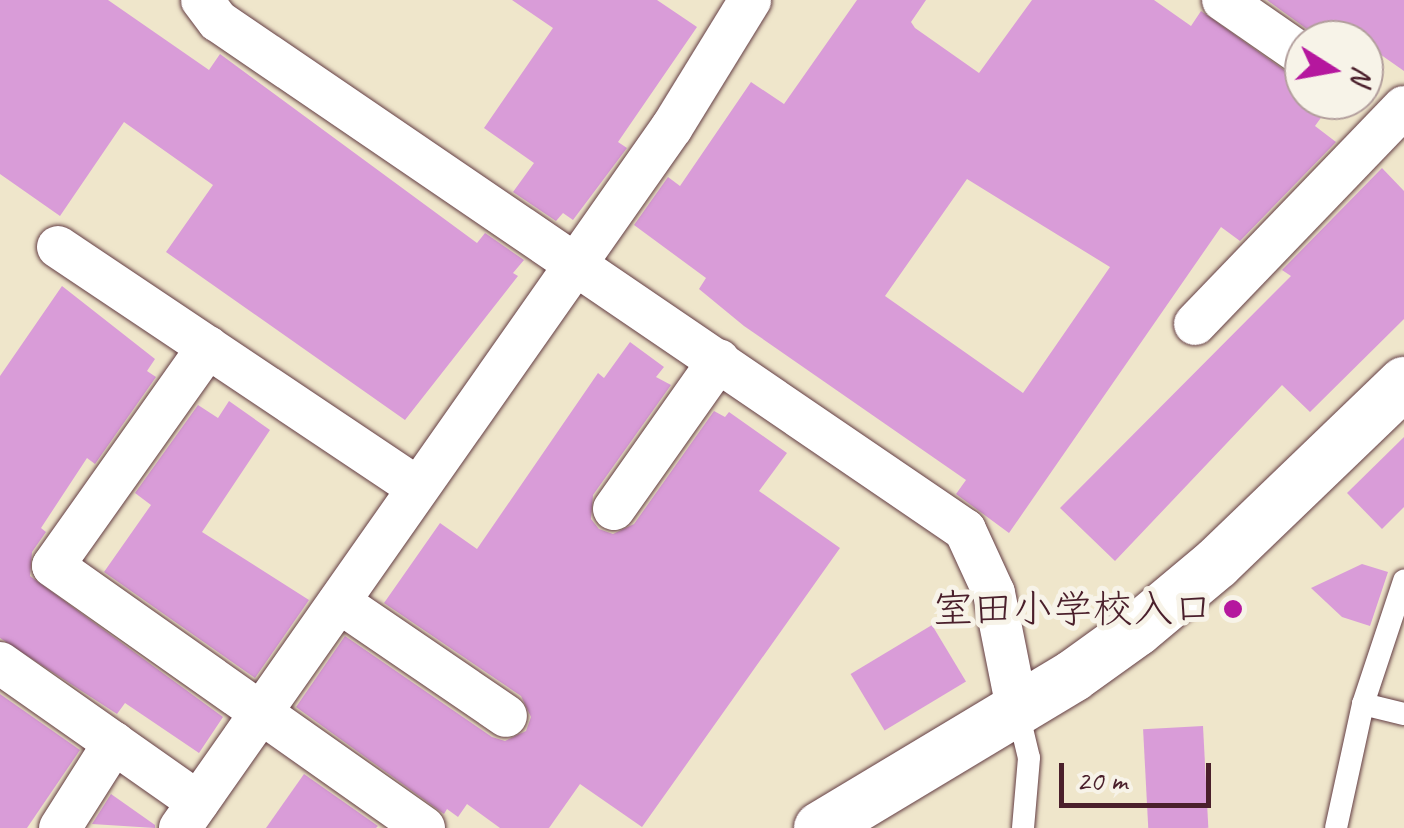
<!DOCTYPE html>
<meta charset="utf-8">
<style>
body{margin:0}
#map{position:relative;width:1404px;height:828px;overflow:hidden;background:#efe6cb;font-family:Caveat,"Klee One",sans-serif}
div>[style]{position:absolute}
.building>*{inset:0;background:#d99cd8;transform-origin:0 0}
.roads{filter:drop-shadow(0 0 2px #633d43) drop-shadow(0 0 2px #633d43)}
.service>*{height:22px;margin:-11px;padding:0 11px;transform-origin:11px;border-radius:11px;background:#fff}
.minor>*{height:42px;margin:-21px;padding:0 21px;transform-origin:21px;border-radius:21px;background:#fff}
.tertiary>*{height:52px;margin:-26px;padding:0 26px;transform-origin:26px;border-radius:26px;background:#fff}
.dots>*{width:28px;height:28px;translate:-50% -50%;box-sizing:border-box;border:5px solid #f7f3e8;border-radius:50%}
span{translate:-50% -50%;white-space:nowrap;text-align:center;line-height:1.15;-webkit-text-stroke:10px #f7f3e8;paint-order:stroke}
.poi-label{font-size:40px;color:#4a1f2b}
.right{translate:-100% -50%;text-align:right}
.north{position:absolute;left:1284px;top:20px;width:100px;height:100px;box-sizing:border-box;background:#f7f3e8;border:2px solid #b29e9c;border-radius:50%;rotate:101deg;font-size:28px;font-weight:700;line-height:40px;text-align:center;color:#4a1f2b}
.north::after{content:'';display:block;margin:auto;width:35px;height:45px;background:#b5179e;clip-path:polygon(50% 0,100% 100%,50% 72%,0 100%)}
.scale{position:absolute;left:1059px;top:763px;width:152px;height:45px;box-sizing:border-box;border:5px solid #4a1f2b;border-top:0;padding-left:12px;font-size:30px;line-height:35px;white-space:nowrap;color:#4a1f2b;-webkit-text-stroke:8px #f7f3e8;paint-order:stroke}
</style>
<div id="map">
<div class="building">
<div style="clip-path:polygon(0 0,108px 0,209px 70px,220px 54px,477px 243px,485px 233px,524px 260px,513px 273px,518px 276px,405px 420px,166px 252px,213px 185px,124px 122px,60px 216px,0 174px)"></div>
<div style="clip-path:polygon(512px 0,657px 0,697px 27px,618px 142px,627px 148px,573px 220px,563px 213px,556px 221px,513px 192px,534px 163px,484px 128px,553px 28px)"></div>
<div style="clip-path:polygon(evenodd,857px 0,926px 0,911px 22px,915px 28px,979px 73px,1032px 0,1154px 0,1191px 26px,1201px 11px,1298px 80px,1291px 89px,1325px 112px,1315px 126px,1336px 142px,1240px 241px,1221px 227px,1009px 533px,956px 494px,966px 480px,744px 326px,699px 289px,706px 278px,634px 225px,668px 177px,680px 186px,751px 82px,784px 104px,857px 0,967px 179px,1110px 267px,1023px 393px,885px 296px,967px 179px)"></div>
<div style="clip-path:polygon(1267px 0,1404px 0,1404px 71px,1337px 24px,1322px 40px)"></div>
<div style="clip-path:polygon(1382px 168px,1404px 191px,1404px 319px,1310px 412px,1282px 385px,1115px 561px,1060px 508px,1291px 276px,1282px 270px)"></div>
<div style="clip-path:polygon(62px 286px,155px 359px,147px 371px,156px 377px,95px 464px,87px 458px,41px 528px,46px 532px,32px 552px,30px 576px,223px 717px,199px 753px,125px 703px,117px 714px,0 638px,0 376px)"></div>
<div style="clip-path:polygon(630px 342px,664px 367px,656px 377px,671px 385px,593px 495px,591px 519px,599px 529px,613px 534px,634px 524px,714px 411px,725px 417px,729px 412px,787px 453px,759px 491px,840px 548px,642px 827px,580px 784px,549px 828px,500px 828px,467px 804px,458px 817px,447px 809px,444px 814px,296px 707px,345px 636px,492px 737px,505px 741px,526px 731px,531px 717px,521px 696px,384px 603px,440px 523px,477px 549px,598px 373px,604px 378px)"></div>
<div style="clip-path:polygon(229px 401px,270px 430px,202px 532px,309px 600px,255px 678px,104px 572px,151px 505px,135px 493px,198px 405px,218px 418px)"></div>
<div style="clip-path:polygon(1404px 437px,1404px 507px,1382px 529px,1347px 493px)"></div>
<div style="clip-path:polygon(1362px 564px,1388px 572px,1370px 626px,1342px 617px,1311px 588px)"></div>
<div style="left:932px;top:625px;width:66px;height:95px;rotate:59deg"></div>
<div style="clip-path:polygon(0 694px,80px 750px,27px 828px,0 828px)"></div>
<div style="left:1203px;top:726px;width:102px;height:60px;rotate:87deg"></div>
<div style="clip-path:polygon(304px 774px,378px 826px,376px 828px,266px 828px)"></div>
<div style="clip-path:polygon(111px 794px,155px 825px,155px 828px,92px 824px)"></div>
</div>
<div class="roads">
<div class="service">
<div style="left:1363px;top:704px;width:42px;rotate:13.7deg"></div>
<div style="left:1017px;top:708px;width:51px;rotate:76.5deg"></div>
<div style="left:1029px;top:758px;width:70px;rotate:94.9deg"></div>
<div style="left:1336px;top:828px;width:127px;rotate:-77.7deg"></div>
<div style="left:1363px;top:704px;width:130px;rotate:-71.6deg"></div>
</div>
<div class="minor">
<div style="left:202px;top:0;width:26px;rotate:53deg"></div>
<div style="left:218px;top:21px;width:904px;rotate:34.27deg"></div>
<div style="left:965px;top:530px;width:69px;rotate:65.3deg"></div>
<div style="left:994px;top:593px;width:117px;rotate:78.7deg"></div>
<div style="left:1223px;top:0;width:98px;rotate:34.7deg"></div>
<div style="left:58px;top:247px;width:433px;rotate:33.8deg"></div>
<div style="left:1195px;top:324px;width:301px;rotate:-46.1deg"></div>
<div style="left:208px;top:347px;width:268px;rotate:125.3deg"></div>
<div style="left:53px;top:566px;width:454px;rotate:35.2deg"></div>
<div style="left:614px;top:509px;width:182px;rotate:-54.8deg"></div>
<div style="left:339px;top:602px;width:202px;rotate:34.3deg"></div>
<div style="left:0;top:663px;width:242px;rotate:35.1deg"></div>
<div style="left:60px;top:828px;width:101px;rotate:-57.6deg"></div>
<div style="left:180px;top:828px;width:856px;rotate:-54.94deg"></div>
<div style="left:672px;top:127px;width:149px;rotate:-58.4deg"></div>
</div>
<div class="tertiary">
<div style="left:820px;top:828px;width:295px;rotate:-31deg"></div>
<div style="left:1073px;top:676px;width:79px;rotate:-35.7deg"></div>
<div style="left:1137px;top:630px;width:104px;rotate:-39.9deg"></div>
<div style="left:1217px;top:563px;width:260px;rotate:-43.9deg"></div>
</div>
</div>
<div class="dots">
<div style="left:1233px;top:609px;background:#b5179e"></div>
</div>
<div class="poi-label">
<span class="right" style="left:1213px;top:609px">室田小学校入口</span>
</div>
<div class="north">N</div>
<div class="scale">20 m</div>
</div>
